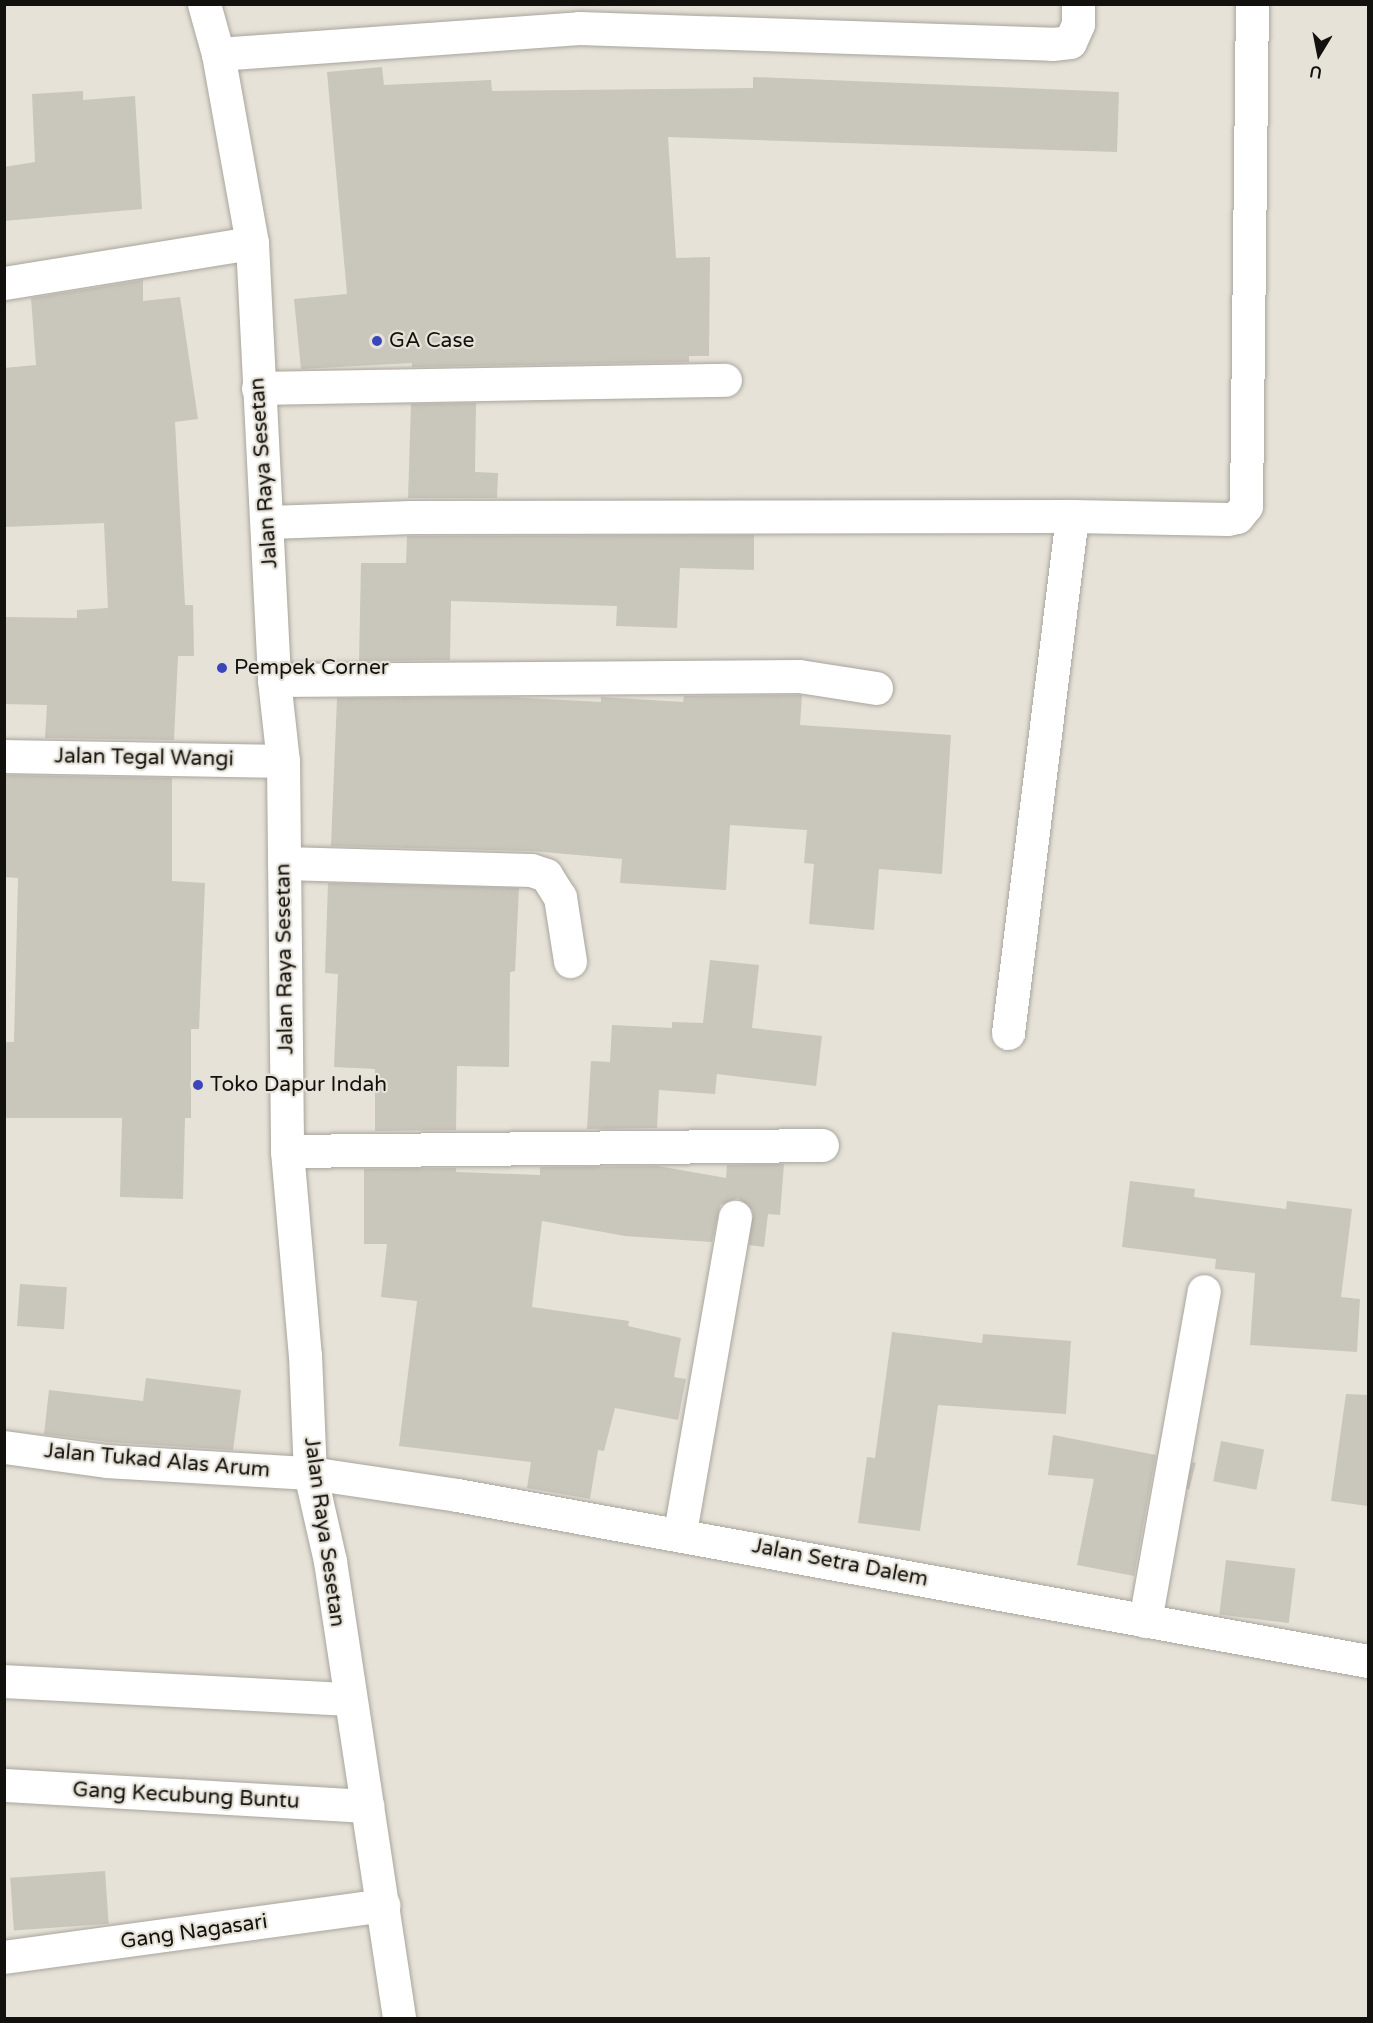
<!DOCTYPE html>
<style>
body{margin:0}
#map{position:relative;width:1373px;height:2023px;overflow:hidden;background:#e6e2d8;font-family:"Varela Round",sans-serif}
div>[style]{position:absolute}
.building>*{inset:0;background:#c9c6bc;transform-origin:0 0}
.roads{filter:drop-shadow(0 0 2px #a9a59c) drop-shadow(0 0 2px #a9a59c)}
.street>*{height:33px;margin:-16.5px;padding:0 16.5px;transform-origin:16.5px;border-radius:16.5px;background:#fff}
.secondary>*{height:33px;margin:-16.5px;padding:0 16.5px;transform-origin:16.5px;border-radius:16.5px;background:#fff}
.dots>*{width:16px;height:16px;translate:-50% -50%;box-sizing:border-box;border:3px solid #e6e2d8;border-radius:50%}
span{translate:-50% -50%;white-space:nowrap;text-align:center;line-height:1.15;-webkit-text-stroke:4.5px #e6e2d8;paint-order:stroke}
.poi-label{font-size:21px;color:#12110e}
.left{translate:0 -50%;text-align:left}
.street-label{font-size:21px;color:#12110e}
.frame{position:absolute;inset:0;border:6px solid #12110e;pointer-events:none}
.north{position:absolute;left:1289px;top:24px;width:60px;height:60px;-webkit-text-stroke:4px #e6e2d8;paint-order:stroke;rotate:190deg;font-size:16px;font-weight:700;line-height:24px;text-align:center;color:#12110e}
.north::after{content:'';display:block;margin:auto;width:21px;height:27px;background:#12110e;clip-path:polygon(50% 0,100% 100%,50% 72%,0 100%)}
</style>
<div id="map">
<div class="building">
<div style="clip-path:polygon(382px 67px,384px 85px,491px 80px,492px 91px,753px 88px,753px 77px,1119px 92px,1117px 152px,668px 137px,676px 258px,710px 257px,709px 356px,689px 356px,689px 362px,412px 367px,412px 363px,301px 369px,294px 299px,347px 294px,327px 72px)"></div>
<div style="clip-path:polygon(83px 91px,83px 100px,135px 96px,142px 209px,4px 221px,4px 167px,35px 162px,32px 94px)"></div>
<div style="clip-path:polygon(143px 280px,143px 301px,180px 297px,198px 419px,175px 422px,185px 605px,193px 605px,194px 656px,178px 656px,174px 740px,45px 738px,47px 705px,4px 704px,4px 617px,77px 618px,77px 610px,108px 608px,104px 523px,4px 527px,4px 368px,36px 365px,31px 298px)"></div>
<div style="clip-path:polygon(476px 403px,475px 472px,498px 473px,497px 498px,408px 498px,411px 404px)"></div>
<div style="clip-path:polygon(754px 535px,754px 570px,680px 568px,677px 628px,616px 626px,617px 606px,451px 601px,450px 660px,359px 661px,361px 563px,406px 563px,407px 536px)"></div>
<div style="clip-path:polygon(798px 695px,802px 695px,800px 725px,951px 735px,942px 874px,879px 869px,874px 930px,809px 924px,814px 864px,804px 863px,807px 830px,730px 825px,726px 890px,620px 883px,622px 859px,532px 851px,331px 846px,337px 698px,507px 697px,601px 702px,601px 697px,683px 702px,684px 696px)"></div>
<div style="clip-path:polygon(4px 775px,172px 778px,172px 881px,205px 883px,199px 1029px,191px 1029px,191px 1118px,185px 1118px,183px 1199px,120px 1197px,122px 1118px,4px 1118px,4px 1042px,14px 1042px,18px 878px,4px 877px)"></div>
<div style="clip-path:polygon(328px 883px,519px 888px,515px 971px,510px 972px,509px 1067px,457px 1066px,456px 1130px,375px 1131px,375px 1069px,334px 1067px,338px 974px,325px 973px)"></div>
<div style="clip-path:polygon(710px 960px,759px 965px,752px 1028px,822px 1036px,816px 1086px,717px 1074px,715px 1094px,659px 1090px,657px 1128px,587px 1129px,591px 1061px,610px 1062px,612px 1025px,672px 1028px,672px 1022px,703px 1023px)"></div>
<div style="clip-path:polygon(784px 1164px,780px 1215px,768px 1214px,764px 1247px,749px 1245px,753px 1211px,738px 1198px,720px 1205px,712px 1242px,625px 1236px,542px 1221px,532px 1307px,629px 1321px,628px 1326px,681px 1338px,674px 1377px,686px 1379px,678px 1420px,615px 1408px,604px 1451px,598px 1450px,590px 1499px,527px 1488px,531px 1462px,399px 1446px,417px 1301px,381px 1297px,387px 1244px,364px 1244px,364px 1169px,456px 1168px,456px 1172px,540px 1175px,540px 1167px,658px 1166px,726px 1178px,727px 1165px)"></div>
<div style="clip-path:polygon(1130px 1181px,1195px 1189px,1194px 1197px,1286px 1209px,1287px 1201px,1352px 1209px,1341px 1297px,1360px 1299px,1357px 1352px,1250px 1345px,1255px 1273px,1215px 1269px,1216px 1259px,1122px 1247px)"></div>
<div style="left:20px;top:1284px;width:47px;height:42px;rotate:4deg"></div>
<div style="clip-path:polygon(892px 1332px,982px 1343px,983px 1334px,1071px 1341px,1066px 1414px,938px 1405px,920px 1531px,858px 1523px,867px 1457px,875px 1458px)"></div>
<div style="clip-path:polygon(146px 1378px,241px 1390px,233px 1450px,108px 1442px,44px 1434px,49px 1390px,143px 1401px)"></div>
<div style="clip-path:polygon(1346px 1394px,1368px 1395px,1368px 1506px,1331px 1501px)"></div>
<div style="clip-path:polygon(1053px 1435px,1156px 1455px,1134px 1576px,1077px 1565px,1094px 1479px,1048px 1475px)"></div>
<div style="left:1221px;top:1441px;width:44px;height:41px;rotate:11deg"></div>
<div style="left:1192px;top:1462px;width:4px;height:27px;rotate:14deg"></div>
<div style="left:1226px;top:1560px;width:70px;height:55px;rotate:7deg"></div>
<div style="left:105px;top:1871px;width:53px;height:95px;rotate:86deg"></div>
</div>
<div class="roads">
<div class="street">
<div style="left:218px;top:54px;width:362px;rotate:-4.1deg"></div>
<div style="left:579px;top:28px;width:473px;rotate:1.9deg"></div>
<div style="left:1052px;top:44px;width:18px;rotate:-6deg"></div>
<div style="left:1070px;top:42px;width:20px;rotate:-66deg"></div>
<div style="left:1078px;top:24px;width:20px;rotate:-90deg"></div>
<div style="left:4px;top:283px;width:251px;rotate:-9.2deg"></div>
<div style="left:258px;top:388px;width:467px;rotate:-1deg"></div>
<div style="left:269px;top:522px;width:142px;rotate:-2deg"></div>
<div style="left:411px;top:517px;width:661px;rotate:-0.09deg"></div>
<div style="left:274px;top:680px;width:525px;rotate:-0.44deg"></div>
<div style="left:799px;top:676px;width:78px;rotate:8.9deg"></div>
<div style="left:4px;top:756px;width:279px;rotate:1deg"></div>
<div style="left:284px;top:863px;width:247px;rotate:1.6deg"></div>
<div style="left:531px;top:870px;width:16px;rotate:18deg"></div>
<div style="left:546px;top:875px;width:26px;rotate:58deg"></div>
<div style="left:560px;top:897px;width:65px;rotate:81.1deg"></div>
<div style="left:1008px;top:1033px;width:521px;rotate:-82.94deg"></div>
<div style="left:1072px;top:516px;width:156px;rotate:1.1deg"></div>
<div style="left:1228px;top:519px;width:9px;rotate:-13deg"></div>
<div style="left:1237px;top:517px;width:14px;rotate:-51deg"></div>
<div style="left:1246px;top:506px;width:502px;rotate:-89.32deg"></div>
<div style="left:287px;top:1151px;width:535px;rotate:-0.64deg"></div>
<div style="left:4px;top:1447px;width:103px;rotate:7.8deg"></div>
<div style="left:106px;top:1461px;width:204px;rotate:3.4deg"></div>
<div style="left:310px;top:1473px;width:149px;rotate:8.5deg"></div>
<div style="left:457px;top:1495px;width:926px;rotate:10.33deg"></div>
<div style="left:680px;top:1532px;width:320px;rotate:-80.1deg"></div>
<div style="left:1145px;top:1621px;width:335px;rotate:-79.9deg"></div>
<div style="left:4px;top:1681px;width:344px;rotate:3deg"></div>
<div style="left:4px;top:1785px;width:364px;rotate:3.3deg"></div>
<div style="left:4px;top:1957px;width:383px;rotate:-7.8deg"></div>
</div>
<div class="secondary">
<div style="left:204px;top:4px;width:52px;rotate:74.4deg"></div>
<div style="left:218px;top:54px;width:192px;rotate:79.8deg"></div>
<div style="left:252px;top:243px;width:438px;rotate:87.1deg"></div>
<div style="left:274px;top:680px;width:81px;rotate:83.7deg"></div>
<div style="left:283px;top:761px;width:390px;rotate:89.4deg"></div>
<div style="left:287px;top:1151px;width:205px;rotate:85deg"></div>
<div style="left:305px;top:1355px;width:118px;rotate:87.6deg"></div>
<div style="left:310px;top:1473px;width:90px;rotate:77.2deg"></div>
<div style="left:330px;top:1561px;width:462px;rotate:81.4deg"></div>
</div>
</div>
<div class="dots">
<div style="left:377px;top:341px;background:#3a47ba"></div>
<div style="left:222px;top:668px;background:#3a47ba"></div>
<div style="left:198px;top:1085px;background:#3a47ba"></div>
</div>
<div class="poi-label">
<span class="left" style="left:389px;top:341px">GA Case</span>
<span class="left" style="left:234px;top:668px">Pempek Corner</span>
<span class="left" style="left:210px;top:1085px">Toko Dapur Indah</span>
</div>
<div class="street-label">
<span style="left:264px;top:473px;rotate:-94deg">Jalan Raya Sesetan</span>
<span style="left:144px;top:758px;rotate:1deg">Jalan Tegal Wangi</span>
<span style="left:285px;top:959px;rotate:-91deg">Jalan Raya Sesetan</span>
<span style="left:157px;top:1461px;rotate:5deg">Jalan Tukad Alas Arum</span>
<span style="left:324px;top:1532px;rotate:82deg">Jalan Raya Sesetan</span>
<span style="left:840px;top:1563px;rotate:11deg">Jalan Setra Dalem</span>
<span style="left:186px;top:1796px;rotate:3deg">Gang Kecubung Buntu</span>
<span style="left:194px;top:1932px;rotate:-8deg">Gang Nagasari</span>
</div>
<div class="frame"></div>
<div class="north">U</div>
</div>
